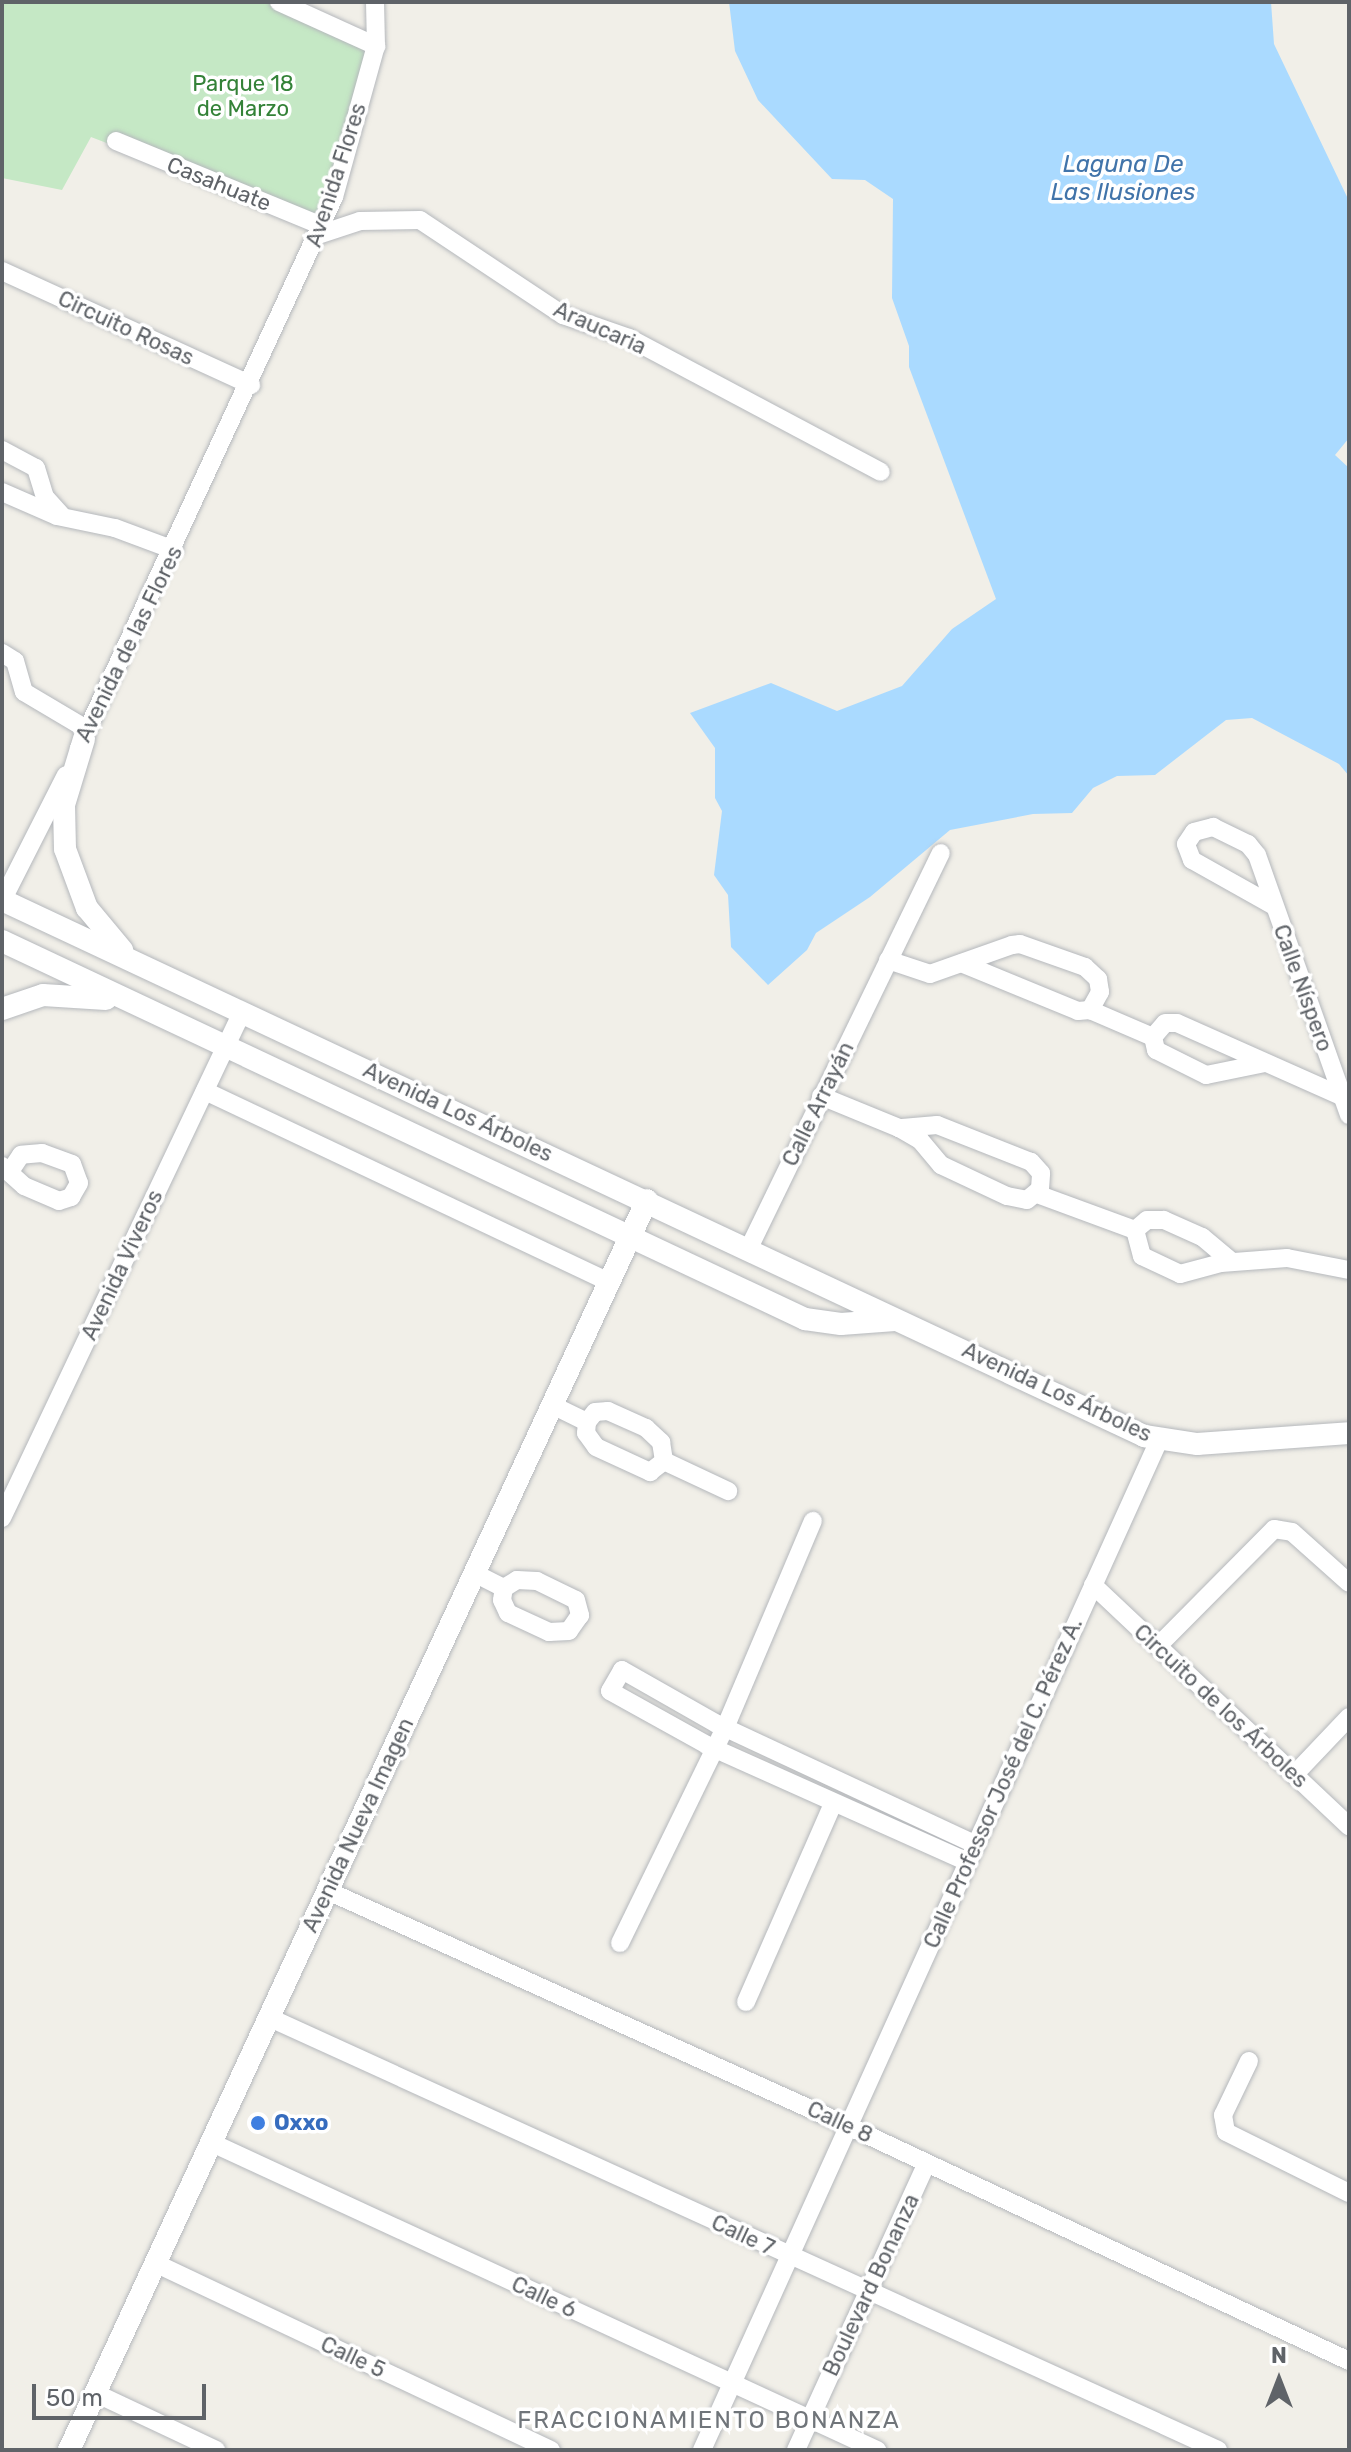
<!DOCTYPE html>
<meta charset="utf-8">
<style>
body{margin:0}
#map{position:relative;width:1351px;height:2452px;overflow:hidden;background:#f1efe8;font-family:Rubik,sans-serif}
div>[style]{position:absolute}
.green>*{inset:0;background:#c5e8c5}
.water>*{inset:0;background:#aadaff}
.roads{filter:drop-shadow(0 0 2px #b5b8bc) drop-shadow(0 0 2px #b5b8bc)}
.minor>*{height:18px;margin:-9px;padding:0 9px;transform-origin:9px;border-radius:9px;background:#fff}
.tertiary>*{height:22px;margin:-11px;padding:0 11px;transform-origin:11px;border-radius:11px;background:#fff}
.dots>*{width:22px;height:22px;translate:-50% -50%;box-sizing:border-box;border:4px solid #fff;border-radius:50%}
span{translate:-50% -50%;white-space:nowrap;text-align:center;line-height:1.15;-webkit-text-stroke:7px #fff;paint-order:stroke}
.park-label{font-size:22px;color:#348238}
.street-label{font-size:22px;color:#5f6368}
.shop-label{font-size:22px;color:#366cbe;font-weight:700}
.left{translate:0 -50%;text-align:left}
.water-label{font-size:24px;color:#4174aa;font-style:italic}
.neighbourhood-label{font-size:24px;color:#70757a;letter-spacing:2px}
.frame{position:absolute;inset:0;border:4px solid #5f6368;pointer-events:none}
.north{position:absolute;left:1239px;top:2340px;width:80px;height:80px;-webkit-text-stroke:6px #fff;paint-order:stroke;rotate:0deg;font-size:22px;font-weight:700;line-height:32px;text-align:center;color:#5f6368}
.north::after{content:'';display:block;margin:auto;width:28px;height:36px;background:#5f6368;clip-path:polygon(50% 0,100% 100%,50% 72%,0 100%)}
.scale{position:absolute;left:32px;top:2384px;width:174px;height:36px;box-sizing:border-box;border:4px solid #5f6368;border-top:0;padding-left:10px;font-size:24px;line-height:28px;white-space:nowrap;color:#5f6368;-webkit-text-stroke:6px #fff;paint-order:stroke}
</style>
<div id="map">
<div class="green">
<div style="clip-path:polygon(2px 2px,269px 2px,371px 51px,322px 226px,91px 137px,62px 190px,2px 178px)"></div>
</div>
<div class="water">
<div style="clip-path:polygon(729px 2px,1271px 2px,1274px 44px,1349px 201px,1349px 438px,1335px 455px,1349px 468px,1349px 776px,1339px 764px,1252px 718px,1226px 720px,1155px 775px,1117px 776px,1093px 788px,1072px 813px,1033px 814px,950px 830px,870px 897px,816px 933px,807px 950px,768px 985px,731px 947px,728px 895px,714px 875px,722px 811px,715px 798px,715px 748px,690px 713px,771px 683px,837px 711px,902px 686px,952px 629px,996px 599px,909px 367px,909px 346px,892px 298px,893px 199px,865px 180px,832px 179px,758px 100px,735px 51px)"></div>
</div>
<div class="roads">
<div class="minor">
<div style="left:279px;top:2px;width:107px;rotate:24.4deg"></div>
<div style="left:116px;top:141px;width:223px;rotate:22.4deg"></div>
<div style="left:318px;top:235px;width:44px;rotate:-18.4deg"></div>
<div style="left:360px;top:221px;width:60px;rotate:-1deg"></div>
<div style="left:420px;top:220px;width:172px;rotate:33.6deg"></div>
<div style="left:563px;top:315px;width:70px;rotate:19.2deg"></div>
<div style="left:629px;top:338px;width:285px;rotate:28deg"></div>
<div style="left:2px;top:271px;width:274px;rotate:24.6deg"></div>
<div style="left:2px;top:450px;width:38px;rotate:28deg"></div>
<div style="left:36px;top:468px;width:30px;rotate:73deg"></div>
<div style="left:45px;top:497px;width:24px;rotate:48deg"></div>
<div style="left:2px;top:492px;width:60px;rotate:23.6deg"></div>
<div style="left:57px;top:516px;width:59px;rotate:11.7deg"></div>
<div style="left:115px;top:528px;width:63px;rotate:20.4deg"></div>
<div style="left:2px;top:653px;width:15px;rotate:32deg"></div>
<div style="left:15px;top:661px;width:32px;rotate:74deg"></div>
<div style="left:24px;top:692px;width:74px;rotate:30.7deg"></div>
<div style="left:79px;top:748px;width:607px;rotate:-65.17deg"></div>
<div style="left:334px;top:197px;width:157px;rotate:-74.5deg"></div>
<div style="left:376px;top:46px;width:44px;rotate:-91.3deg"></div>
<div style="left:2px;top:901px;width:141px;rotate:-63.1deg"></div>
<div style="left:1274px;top:906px;width:94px;rotate:-150.7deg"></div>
<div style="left:1192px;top:860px;width:17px;rotate:-111deg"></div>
<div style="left:1186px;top:844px;width:14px;rotate:-56deg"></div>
<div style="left:1194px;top:832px;width:20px;rotate:-15deg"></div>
<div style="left:1213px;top:827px;width:39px;rotate:26deg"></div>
<div style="left:1248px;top:844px;width:14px;rotate:51deg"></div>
<div style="left:1257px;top:855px;width:276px;rotate:70.5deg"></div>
<div style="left:888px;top:960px;width:44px;rotate:18.4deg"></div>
<div style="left:930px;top:974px;width:87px;rotate:-19.5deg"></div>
<div style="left:1012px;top:945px;width:8px;rotate:-7deg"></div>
<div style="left:1020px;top:944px;width:69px;rotate:19.5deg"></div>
<div style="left:1085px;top:967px;width:18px;rotate:43deg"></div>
<div style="left:1098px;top:979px;width:13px;rotate:81deg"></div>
<div style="left:1100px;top:992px;width:21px;rotate:119deg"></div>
<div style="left:1090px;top:1010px;width:12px;rotate:175deg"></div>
<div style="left:1078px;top:1011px;width:126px;rotate:-157.7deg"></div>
<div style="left:1090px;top:1010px;width:69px;rotate:23.2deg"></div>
<div style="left:1265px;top:1063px;width:60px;rotate:168.5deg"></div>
<div style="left:1206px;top:1075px;width:56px;rotate:-153.4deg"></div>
<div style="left:1156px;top:1050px;width:13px;rotate:-103deg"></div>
<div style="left:1153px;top:1037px;width:18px;rotate:-49deg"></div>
<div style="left:1165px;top:1023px;width:12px"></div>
<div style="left:1177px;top:1023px;width:182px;rotate:24deg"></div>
<div style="left:205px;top:1091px;width:447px;rotate:25.3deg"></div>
<div style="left:821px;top:1096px;width:84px;rotate:22.3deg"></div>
<div style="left:899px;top:1128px;width:24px;rotate:30deg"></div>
<div style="left:920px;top:1140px;width:33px;rotate:50deg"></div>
<div style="left:941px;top:1165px;width:73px;rotate:25.2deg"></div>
<div style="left:1007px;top:1196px;width:20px;rotate:11deg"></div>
<div style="left:1027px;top:1200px;width:17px;rotate:-40deg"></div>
<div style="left:1040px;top:1189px;width:16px;rotate:-86deg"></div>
<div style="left:1041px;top:1173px;width:15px;rotate:-132deg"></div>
<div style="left:1031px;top:1162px;width:101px;rotate:-158.5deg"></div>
<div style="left:937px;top:1125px;width:38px;rotate:175deg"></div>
<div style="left:2px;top:1166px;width:30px;rotate:42deg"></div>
<div style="left:24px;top:1186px;width:38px;rotate:23deg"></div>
<div style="left:59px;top:1201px;width:13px;rotate:-18deg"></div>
<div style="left:71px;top:1197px;width:16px;rotate:-60deg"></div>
<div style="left:79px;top:1183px;width:20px;rotate:-110deg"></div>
<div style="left:72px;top:1164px;width:32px;rotate:-160deg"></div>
<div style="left:42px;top:1153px;width:21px;rotate:175deg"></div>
<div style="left:21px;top:1155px;width:18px;rotate:124deg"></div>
<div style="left:1037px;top:1194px;width:104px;rotate:20.2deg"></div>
<div style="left:749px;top:1248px;width:439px;rotate:-64.1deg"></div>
<div style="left:1232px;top:1262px;width:39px;rotate:-140deg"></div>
<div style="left:1202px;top:1237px;width:42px;rotate:-155.9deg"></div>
<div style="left:1164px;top:1220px;width:17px;rotate:180deg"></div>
<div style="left:1147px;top:1220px;width:16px;rotate:140deg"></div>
<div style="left:1135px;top:1230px;width:27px;rotate:75deg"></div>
<div style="left:1142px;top:1256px;width:42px;rotate:25.3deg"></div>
<div style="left:1180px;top:1274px;width:42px;rotate:-15deg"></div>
<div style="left:1221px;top:1263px;width:66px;rotate:-4.3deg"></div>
<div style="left:1287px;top:1258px;width:63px;rotate:11deg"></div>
<div style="left:552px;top:1405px;width:39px;rotate:26deg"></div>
<div style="left:587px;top:1422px;width:13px;rotate:-51deg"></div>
<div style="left:595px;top:1412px;width:13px;rotate:-4deg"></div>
<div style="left:608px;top:1411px;width:42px;rotate:24.1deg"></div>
<div style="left:646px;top:1428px;width:21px;rotate:43deg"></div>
<div style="left:661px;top:1442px;width:19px;rotate:81deg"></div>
<div style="left:664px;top:1461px;width:71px;rotate:25.1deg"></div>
<div style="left:587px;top:1422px;width:11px;rotate:95deg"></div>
<div style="left:586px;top:1433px;width:17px;rotate:54deg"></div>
<div style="left:596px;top:1447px;width:60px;rotate:24.8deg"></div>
<div style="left:650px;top:1472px;width:18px;rotate:-38deg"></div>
<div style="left:2px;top:1518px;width:560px;rotate:-64.62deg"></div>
<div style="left:476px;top:1574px;width:31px;rotate:27deg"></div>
<div style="left:504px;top:1588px;width:15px;rotate:-32deg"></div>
<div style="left:517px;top:1580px;width:20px;rotate:3deg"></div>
<div style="left:537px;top:1581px;width:43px;rotate:26deg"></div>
<div style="left:576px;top:1600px;width:16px;rotate:75deg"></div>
<div style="left:580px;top:1615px;width:19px;rotate:125deg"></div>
<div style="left:569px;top:1631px;width:20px;rotate:177deg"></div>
<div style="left:549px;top:1632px;width:45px;rotate:-155.1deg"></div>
<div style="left:508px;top:1613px;width:14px;rotate:-115deg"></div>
<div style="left:502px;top:1600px;width:12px;rotate:-81deg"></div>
<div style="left:1093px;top:1585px;width:352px;rotate:43.3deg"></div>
<div style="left:1158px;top:1646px;width:165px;rotate:-45.2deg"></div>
<div style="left:1274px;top:1529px;width:18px;rotate:9deg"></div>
<div style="left:1292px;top:1532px;width:76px;rotate:41.8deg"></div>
<div style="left:1294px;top:1775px;width:80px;rotate:-46.5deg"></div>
<div style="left:968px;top:1862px;width:286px;rotate:-155.9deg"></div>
<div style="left:707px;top:1745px;width:111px;rotate:-150.9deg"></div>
<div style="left:610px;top:1691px;width:24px;rotate:-60deg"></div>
<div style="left:622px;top:1670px;width:109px;rotate:29.6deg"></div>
<div style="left:717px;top:1724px;width:286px;rotate:25deg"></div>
<div style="left:328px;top:1891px;width:571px;rotate:24.32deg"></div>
<div style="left:848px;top:2126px;width:553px;rotate:25.13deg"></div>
<div style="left:620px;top:1943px;width:239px;rotate:-64deg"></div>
<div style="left:725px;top:1728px;width:225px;rotate:-67deg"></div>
<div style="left:746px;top:2002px;width:216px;rotate:-66.3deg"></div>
<div style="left:268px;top:2017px;width:1044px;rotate:24.5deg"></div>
<div style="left:1249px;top:2061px;width:60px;rotate:115.7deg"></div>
<div style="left:1223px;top:2115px;width:17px;rotate:80deg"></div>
<div style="left:1226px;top:2132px;width:137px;rotate:26.4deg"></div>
<div style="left:210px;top:2142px;width:735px;rotate:24.79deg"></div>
<div style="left:155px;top:2263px;width:438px;rotate:25.3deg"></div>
<div style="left:95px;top:2393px;width:134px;rotate:25.2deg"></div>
<div style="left:702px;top:2450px;width:1109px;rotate:-65.65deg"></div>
<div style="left:796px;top:2450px;width:315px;rotate:-65.5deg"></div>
</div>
<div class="tertiary">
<div style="left:84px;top:739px;width:69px;rotate:106.9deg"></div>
<div style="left:64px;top:805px;width:44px;rotate:88.7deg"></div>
<div style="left:65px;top:849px;width:63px;rotate:69.6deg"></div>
<div style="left:87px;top:908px;width:55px;rotate:50.2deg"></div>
<div style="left:2px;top:900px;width:1262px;rotate:25.14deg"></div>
<div style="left:1144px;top:1436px;width:54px;rotate:8.6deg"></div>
<div style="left:1197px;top:1444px;width:152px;rotate:-4.1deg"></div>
<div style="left:2px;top:941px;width:888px;rotate:25.21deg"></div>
<div style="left:805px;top:1319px;width:36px;rotate:8deg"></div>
<div style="left:841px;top:1324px;width:54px;rotate:-4.2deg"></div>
<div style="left:2px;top:1009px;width:43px;rotate:-18.9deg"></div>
<div style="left:43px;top:995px;width:63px;rotate:3.6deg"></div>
<div style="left:69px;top:2450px;width:1377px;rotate:-65.18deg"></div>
</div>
</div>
<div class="dots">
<div style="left:258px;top:2123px;background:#3f7fe0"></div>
</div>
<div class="park-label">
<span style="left:243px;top:96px">Parque 18<br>de Marzo</span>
</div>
<div class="street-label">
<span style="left:336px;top:175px;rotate:-72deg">Avenida Flores</span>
<span style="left:219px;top:184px;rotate:22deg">Casahuate</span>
<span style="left:126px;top:328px;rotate:25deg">Circuito Rosas</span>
<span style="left:600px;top:328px;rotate:24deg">Araucaria</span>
<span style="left:129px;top:644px;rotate:-64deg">Avenida de las Flores</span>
<span style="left:1303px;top:988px;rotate:70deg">Calle Níspero</span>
<span style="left:818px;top:1104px;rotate:-64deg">Calle Arrayán</span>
<span style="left:458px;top:1112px;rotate:25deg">Avenida Los Árboles</span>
<span style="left:122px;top:1265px;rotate:-65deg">Avenida Viveros</span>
<span style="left:1057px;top:1392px;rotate:25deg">Avenida Los Árboles</span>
<span style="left:1221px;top:1706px;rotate:43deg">Circuito de los Árboles</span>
<span style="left:1003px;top:1783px;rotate:-66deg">Calle Professor José del C. Pérez A.</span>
<span style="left:358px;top:1825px;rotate:-65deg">Avenida Nueva Imagen</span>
<span style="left:840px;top:2122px;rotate:25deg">Calle 8</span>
<span style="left:743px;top:2235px;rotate:25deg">Calle 7</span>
<span style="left:871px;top:2285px;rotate:-65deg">Boulevard Bonanza</span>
<span style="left:544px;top:2297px;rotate:25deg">Calle 6</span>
<span style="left:353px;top:2357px;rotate:25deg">Calle 5</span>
</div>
<div class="shop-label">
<span class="left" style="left:274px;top:2123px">Oxxo</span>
</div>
<div class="water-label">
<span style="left:1123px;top:179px">Laguna De<br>Las Ilusiones</span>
</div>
<div class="neighbourhood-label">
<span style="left:709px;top:2421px">FRACCIONAMIENTO BONANZA</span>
</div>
<div class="frame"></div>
<div class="north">N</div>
<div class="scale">50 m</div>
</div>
